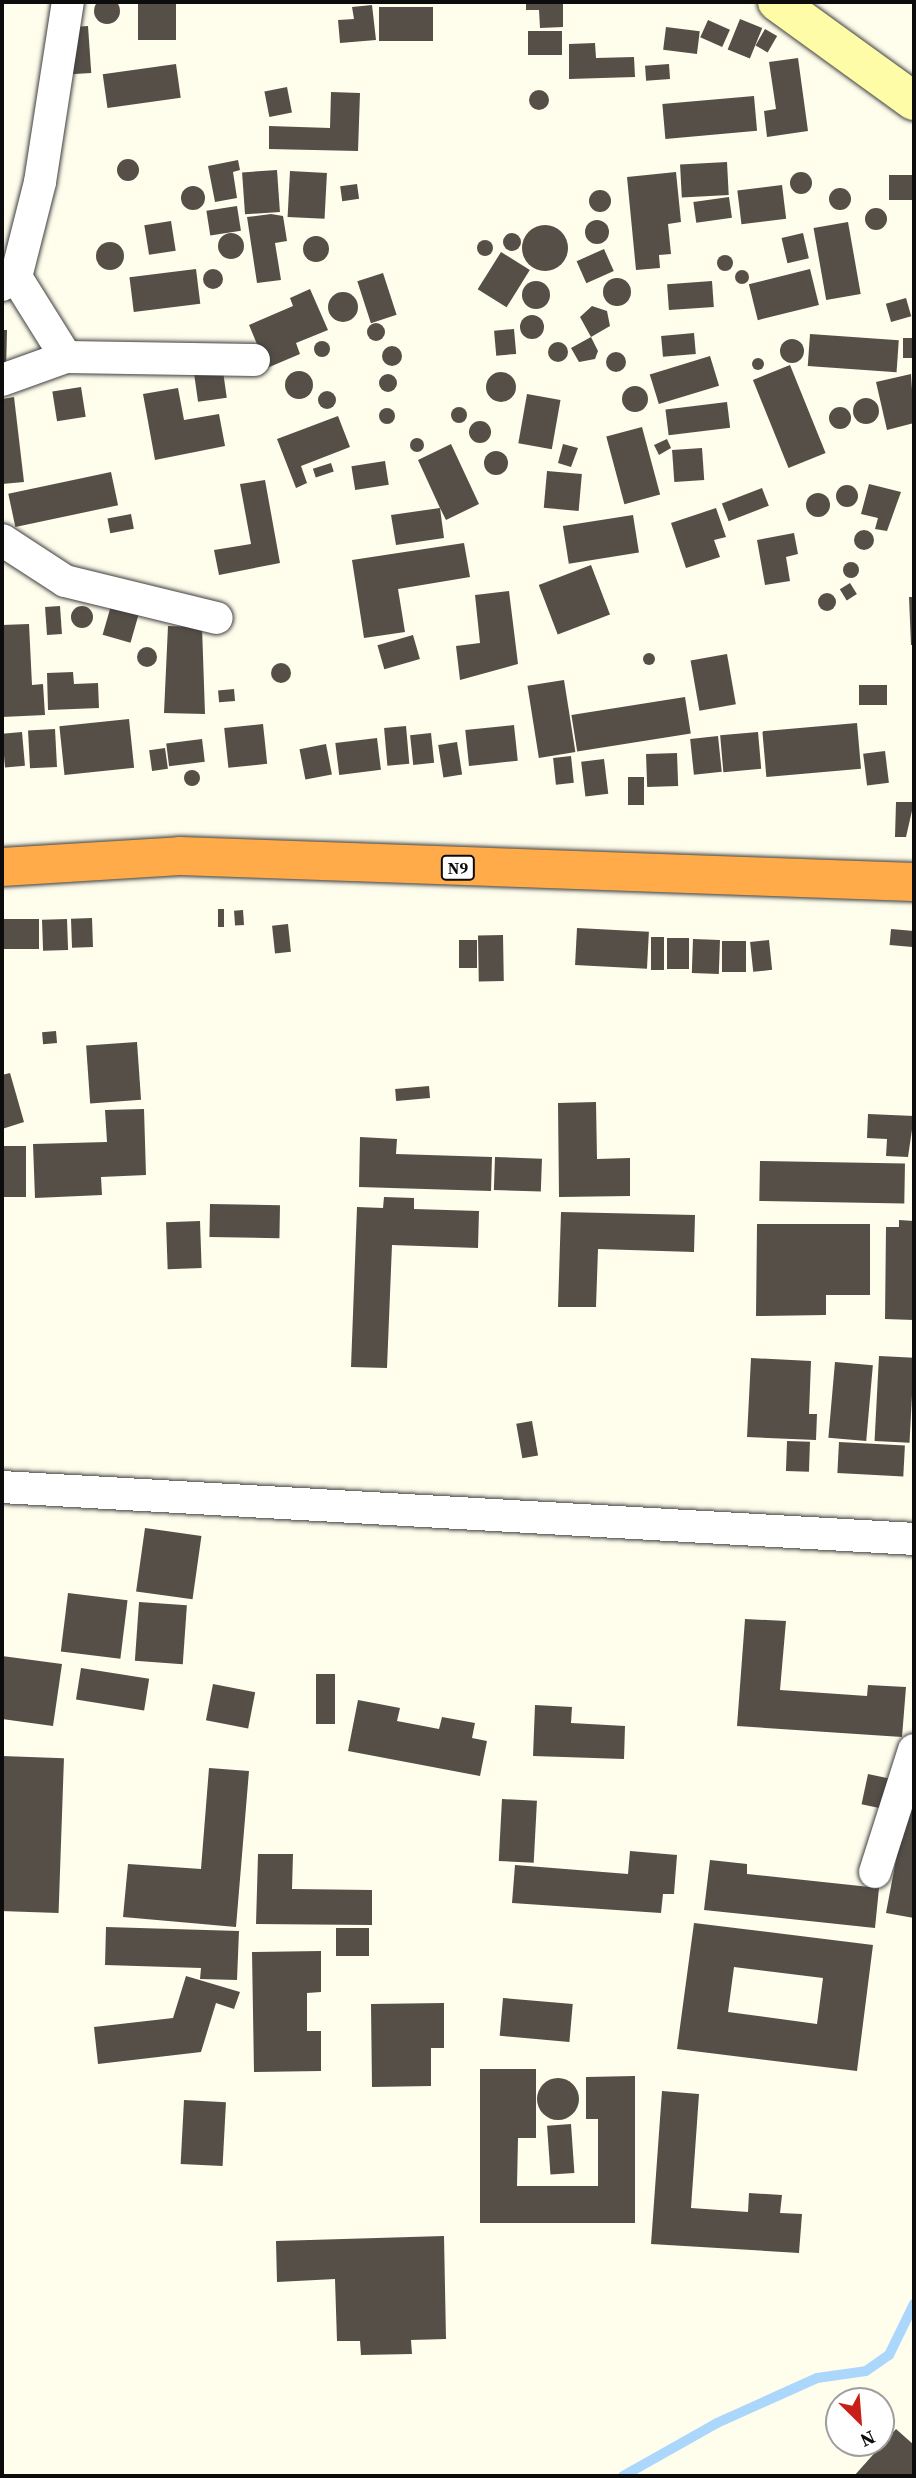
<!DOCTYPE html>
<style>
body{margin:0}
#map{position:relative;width:916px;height:2478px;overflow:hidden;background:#fffdec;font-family:"Source Serif 4",serif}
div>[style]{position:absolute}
.stream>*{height:10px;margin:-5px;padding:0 5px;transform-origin:5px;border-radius:5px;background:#abd7fc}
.building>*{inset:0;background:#564f48;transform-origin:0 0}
.round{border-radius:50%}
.roads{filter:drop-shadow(0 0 2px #3f3f3f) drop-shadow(0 0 2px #3f3f3f)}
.street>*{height:32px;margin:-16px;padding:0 16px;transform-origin:16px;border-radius:16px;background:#fff}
.secondary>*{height:38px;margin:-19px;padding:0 19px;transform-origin:19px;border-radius:19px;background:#fffca7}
.highway>*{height:38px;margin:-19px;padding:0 19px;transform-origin:19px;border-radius:19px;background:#ffab4a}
span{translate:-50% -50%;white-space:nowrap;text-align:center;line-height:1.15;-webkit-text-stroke:7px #fff;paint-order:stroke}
.shield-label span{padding:2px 5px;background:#fff;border:2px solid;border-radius:5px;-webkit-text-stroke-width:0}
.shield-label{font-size:16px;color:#0c0c0c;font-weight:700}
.frame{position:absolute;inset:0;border:4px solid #0c0c0c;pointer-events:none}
.north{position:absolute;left:825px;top:2387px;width:70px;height:70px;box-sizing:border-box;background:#fff;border:2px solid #9e9e9e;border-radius:50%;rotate:155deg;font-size:19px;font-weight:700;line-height:28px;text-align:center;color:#0c0c0c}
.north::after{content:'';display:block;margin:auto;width:24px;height:32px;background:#c81f19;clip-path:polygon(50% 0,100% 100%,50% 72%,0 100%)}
</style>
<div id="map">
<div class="stream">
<div style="left:623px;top:2476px;width:108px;rotate:-29.4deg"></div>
<div style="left:717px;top:2423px;width:110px;rotate:-24.2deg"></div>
<div style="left:817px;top:2378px;width:49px;rotate:-8.1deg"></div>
<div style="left:866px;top:2371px;width:28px;rotate:-35deg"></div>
<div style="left:889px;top:2355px;width:57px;rotate:-63.9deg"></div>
</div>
<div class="building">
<div class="round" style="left:94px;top:-2px;width:26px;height:26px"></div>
<div style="left:138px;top:2px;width:38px;height:38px"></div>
<div style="clip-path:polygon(526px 2px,563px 2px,563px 27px,540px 28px,539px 10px,526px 10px)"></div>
<div style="clip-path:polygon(372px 5px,376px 40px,340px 43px,338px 20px,354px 19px,352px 7px)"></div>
<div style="left:379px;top:7px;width:54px;height:34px"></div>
<div style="left:740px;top:19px;width:24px;height:33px;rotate:22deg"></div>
<div style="left:708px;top:20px;width:24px;height:19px;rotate:24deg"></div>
<div style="left:88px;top:26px;width:47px;height:21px;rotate:86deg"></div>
<div style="left:666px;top:27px;width:34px;height:23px;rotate:7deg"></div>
<div style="left:765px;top:29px;width:14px;height:19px;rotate:30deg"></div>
<div style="left:562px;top:31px;width:24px;height:34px;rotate:90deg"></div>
<div style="clip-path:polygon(595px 43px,596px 58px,634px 57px,635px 77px,569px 79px,569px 44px)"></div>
<div style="clip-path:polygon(798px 58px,808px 131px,767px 137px,764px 111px,776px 109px,769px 62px)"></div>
<div style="left:176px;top:64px;width:34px;height:74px;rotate:82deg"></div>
<div style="left:669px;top:64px;width:15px;height:24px;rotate:86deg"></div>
<div style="left:287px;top:87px;width:26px;height:23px;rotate:79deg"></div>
<div class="round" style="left:529px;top:90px;width:20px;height:20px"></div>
<div style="clip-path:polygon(331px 92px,360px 93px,358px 151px,269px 149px,269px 126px,330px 128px)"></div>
<div style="left:754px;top:96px;width:35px;height:92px;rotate:85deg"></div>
<div class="round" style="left:117px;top:159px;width:22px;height:22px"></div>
<div style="clip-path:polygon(238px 160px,240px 170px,233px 172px,237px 198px,215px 202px,208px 166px)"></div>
<div style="left:727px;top:162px;width:33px;height:47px;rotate:87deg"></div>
<div style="left:277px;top:170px;width:42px;height:35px;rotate:86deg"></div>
<div style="left:290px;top:171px;width:37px;height:46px;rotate:3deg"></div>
<div class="round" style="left:790px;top:172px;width:22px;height:22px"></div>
<div style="clip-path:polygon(676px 172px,681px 222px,668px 224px,671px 254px,659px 255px,660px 268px,636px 270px,627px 177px)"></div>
<div style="left:914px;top:175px;width:25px;height:25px;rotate:90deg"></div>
<div style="left:357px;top:184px;width:15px;height:17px;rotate:82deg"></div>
<div style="left:782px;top:185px;width:34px;height:45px;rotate:83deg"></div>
<div class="round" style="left:181px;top:186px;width:24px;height:24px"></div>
<div class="round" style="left:829px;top:188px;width:22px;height:22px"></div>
<div class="round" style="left:589px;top:190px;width:22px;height:22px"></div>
<div style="left:729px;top:197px;width:21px;height:36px;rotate:82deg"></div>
<div style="left:237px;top:206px;width:25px;height:31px;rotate:81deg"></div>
<div class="round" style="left:865px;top:208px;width:22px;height:22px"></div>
<div style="clip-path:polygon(271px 214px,283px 216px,287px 241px,275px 243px,281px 280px,257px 283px,247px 217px)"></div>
<div class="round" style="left:585px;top:220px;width:24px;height:24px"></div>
<div style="left:171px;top:221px;width:30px;height:27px;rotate:81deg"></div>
<div style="left:848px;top:222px;width:73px;height:35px;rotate:80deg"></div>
<div class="round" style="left:522px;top:225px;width:46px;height:46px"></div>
<div style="left:803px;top:233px;width:26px;height:22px;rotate:77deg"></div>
<div class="round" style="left:218px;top:233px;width:26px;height:26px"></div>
<div class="round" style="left:503px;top:233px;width:18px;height:18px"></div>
<div class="round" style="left:303px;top:236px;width:26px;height:26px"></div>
<div class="round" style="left:477px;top:240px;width:16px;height:16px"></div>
<div class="round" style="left:96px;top:242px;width:28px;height:28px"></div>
<div style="left:604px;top:249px;width:24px;height:30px;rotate:66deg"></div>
<div style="left:501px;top:252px;width:34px;height:44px;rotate:32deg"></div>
<div class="round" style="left:717px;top:255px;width:16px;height:16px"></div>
<div style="left:196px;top:269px;width:35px;height:67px;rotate:83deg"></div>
<div style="left:810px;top:269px;width:37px;height:63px;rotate:76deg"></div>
<div class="round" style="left:203px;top:269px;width:20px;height:20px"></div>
<div class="round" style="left:735px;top:270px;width:14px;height:14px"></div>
<div style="left:383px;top:273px;width:44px;height:27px;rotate:72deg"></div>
<div class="round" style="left:603px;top:278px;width:28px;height:28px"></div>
<div style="left:712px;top:281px;width:26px;height:45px;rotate:86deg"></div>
<div class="round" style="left:522px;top:281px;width:28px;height:28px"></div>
<div style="clip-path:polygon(310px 289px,328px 330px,296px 343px,300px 354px,267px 368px,249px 325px,293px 306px,290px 298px)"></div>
<div class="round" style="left:328px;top:292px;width:30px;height:30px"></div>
<div style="left:906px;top:298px;width:19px;height:21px;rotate:74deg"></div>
<div style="clip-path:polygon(592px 306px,607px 311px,610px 326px,591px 337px,598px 351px,595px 359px,579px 362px,571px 348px,591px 337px,580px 317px)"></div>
<div class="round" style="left:520px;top:315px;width:24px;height:24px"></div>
<div class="round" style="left:367px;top:323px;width:18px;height:18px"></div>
<div style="left:514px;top:329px;width:25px;height:20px;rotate:85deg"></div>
<div style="clip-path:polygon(2px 330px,7px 330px,6px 371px,2px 370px)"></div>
<div style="left:694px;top:333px;width:21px;height:33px;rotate:85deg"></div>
<div style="left:810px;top:334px;width:89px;height:32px;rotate:4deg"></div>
<div style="left:903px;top:338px;width:11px;height:20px"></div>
<div class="round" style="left:780px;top:339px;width:24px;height:24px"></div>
<div class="round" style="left:314px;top:341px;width:16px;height:16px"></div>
<div class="round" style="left:548px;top:342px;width:20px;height:20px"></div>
<div class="round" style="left:382px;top:346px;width:20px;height:20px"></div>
<div class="round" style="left:606px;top:352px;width:20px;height:20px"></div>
<div style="left:710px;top:356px;width:31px;height:63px;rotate:73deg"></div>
<div class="round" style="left:752px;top:358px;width:12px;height:12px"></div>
<div style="left:790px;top:365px;width:95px;height:40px;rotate:68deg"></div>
<div style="left:223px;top:371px;width:27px;height:29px;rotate:82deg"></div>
<div class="round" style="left:285px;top:371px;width:28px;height:28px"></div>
<div class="round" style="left:486px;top:372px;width:30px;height:30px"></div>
<div style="clip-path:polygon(911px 374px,914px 423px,887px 430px,876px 382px)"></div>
<div class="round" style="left:379px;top:374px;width:18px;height:18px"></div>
<div class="round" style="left:622px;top:386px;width:26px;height:26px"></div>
<div style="left:81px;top:387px;width:30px;height:29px;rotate:81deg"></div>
<div style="clip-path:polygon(178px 388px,184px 420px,219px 414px,225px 446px,155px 460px,143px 394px)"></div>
<div class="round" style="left:318px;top:391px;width:18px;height:18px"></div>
<div style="left:527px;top:394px;width:34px;height:50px;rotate:10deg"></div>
<div style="clip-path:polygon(14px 397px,24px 482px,2px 484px,2px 399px)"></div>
<div class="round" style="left:853px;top:398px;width:26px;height:26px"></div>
<div style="left:727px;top:402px;width:26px;height:62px;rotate:83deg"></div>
<div class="round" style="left:829px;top:407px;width:22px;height:22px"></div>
<div class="round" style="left:451px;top:407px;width:16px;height:16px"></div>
<div class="round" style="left:379px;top:408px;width:16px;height:16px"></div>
<div style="clip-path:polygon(338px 416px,350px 447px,301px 466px,307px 483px,296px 488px,277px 439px)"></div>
<div class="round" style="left:469px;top:421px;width:22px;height:22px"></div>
<div style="left:642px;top:427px;width:70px;height:37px;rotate:75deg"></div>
<div class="round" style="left:410px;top:438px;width:14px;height:14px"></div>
<div style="clip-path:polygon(667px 439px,671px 448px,659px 455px,654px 445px)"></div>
<div style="clip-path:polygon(451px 444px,479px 504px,446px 520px,440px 508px,444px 538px,396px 545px,391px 515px,440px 508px,418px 460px)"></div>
<div style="clip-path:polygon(563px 444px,578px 448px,571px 467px,558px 463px)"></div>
<div style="left:702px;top:448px;width:32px;height:30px;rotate:86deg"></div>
<div class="round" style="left:484px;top:451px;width:24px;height:24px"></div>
<div style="left:385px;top:461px;width:24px;height:34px;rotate:81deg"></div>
<div style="left:331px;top:463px;width:9px;height:19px;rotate:72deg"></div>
<div style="left:547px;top:471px;width:35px;height:37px;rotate:5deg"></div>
<div style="left:111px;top:472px;width:34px;height:105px;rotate:78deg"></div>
<div style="clip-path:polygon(265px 480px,280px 563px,219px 575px,214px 550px,251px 544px,240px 484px)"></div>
<div style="clip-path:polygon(869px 484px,901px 492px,887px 531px,875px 529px,878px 518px,861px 514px)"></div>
<div class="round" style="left:836px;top:485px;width:22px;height:22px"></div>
<div style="left:762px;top:488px;width:19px;height:43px;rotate:69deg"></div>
<div class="round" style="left:806px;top:493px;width:24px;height:24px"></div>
<div style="clip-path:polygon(716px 508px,726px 537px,714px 540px,720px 557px,686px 568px,671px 523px)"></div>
<div style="left:131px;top:514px;width:15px;height:24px;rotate:79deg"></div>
<div style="left:633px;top:515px;width:38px;height:71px;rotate:81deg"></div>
<div class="round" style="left:854px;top:530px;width:20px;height:20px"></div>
<div style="clip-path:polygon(794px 533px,798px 554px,786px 557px,790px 581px,765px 585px,757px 540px)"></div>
<div style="clip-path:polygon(464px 543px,470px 577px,398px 589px,405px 632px,364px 638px,352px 560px)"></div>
<div class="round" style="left:843px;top:562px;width:16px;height:16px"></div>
<div style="left:591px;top:565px;width:53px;height:56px;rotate:69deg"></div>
<div style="left:850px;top:583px;width:13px;height:12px;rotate:58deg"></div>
<div style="clip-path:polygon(509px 591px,518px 664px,460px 680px,456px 646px,480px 643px,475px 595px)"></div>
<div class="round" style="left:818px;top:593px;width:18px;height:18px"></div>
<div style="clip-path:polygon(909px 597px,914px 597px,914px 645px,911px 645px)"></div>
<div style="left:112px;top:602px;width:29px;height:34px;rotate:16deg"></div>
<div class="round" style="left:71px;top:606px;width:22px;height:22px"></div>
<div style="left:60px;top:606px;width:28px;height:15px;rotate:86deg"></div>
<div style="clip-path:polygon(29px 624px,32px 685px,43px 684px,45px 715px,2px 717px,2px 625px)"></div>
<div style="clip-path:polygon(168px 626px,202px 627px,205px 714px,164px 713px)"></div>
<div style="left:413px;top:635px;width:25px;height:37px;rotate:74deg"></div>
<div class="round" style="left:137px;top:647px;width:20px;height:20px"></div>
<div class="round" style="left:643px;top:653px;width:12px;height:12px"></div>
<div style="left:727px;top:654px;width:51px;height:37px;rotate:80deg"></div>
<div class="round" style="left:271px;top:663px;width:20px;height:20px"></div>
<div style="clip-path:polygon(73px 672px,74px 684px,98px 683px,99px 708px,48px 710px,47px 673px)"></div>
<div style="left:564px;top:680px;width:73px;height:37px;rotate:81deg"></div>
<div style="left:859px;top:685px;width:28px;height:20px"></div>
<div style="left:234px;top:689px;width:12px;height:16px;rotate:85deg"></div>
<div style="left:685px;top:697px;width:37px;height:115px;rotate:81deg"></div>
<div style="left:129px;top:719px;width:49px;height:70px;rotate:84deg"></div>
<div style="left:857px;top:723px;width:46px;height:95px;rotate:85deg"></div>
<div style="left:263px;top:724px;width:40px;height:39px;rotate:84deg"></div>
<div style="left:514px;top:725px;width:36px;height:49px;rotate:84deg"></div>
<div style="left:406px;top:726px;width:38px;height:22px;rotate:85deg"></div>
<div style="left:55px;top:729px;width:38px;height:27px;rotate:87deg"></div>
<div style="left:22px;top:732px;width:34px;height:20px;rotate:85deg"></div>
<div style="left:758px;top:732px;width:37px;height:38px;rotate:85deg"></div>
<div style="left:431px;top:733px;width:30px;height:21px;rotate:84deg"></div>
<div style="left:718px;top:736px;width:36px;height:28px;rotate:84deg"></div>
<div style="left:377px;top:738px;width:32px;height:42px;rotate:83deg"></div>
<div style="left:202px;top:739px;width:23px;height:36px;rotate:83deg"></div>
<div style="left:457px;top:742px;width:33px;height:19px;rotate:81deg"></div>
<div style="left:326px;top:744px;width:31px;height:27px;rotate:79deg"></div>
<div style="left:165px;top:748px;width:21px;height:16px;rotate:82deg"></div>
<div style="left:885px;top:751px;width:32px;height:22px;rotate:83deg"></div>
<div style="left:677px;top:753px;width:33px;height:31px;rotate:88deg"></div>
<div style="left:571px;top:756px;width:27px;height:18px;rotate:84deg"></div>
<div style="left:604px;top:759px;width:35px;height:23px;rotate:83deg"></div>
<div class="round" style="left:184px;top:770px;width:16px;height:16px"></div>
<div style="left:644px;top:777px;width:28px;height:16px;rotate:90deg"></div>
<div style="clip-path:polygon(896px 802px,914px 802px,906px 837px,895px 837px)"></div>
<div style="left:218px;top:909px;width:6px;height:18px"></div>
<div style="left:243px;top:910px;width:15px;height:9px;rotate:86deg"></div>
<div style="left:92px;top:918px;width:29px;height:21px;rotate:88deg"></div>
<div style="left:39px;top:919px;width:30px;height:35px;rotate:90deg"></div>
<div style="left:67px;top:919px;width:31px;height:25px;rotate:88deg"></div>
<div style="left:288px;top:924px;width:28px;height:16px;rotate:84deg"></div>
<div style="left:577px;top:928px;width:72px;height:37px;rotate:3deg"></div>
<div style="left:891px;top:929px;width:23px;height:16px;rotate:5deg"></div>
<div style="left:503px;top:935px;width:46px;height:25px;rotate:89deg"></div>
<div style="left:651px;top:937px;width:13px;height:33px"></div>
<div style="left:667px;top:938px;width:22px;height:31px"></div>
<div style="left:693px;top:939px;width:27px;height:34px;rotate:2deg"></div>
<div style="left:459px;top:940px;width:18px;height:28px"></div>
<div style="left:769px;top:940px;width:30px;height:19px;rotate:84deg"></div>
<div style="left:722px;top:941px;width:24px;height:31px"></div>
<div style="left:56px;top:1031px;width:12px;height:14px;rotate:85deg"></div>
<div style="left:137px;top:1042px;width:58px;height:51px;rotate:86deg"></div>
<div style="clip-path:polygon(10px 1073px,24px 1122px,2px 1129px,2px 1075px)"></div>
<div style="left:429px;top:1086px;width:12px;height:34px;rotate:85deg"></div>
<div style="clip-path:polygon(596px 1102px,597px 1159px,630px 1158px,630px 1196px,559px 1197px,558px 1103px)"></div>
<div style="clip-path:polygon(144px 1109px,146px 1175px,101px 1177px,102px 1195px,35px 1198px,33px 1144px,107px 1142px,105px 1110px)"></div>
<div style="clip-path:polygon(868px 1114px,914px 1116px,908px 1157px,886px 1156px,887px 1139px,867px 1138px)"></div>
<div style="clip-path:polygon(360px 1137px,397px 1139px,396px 1154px,492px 1157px,491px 1191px,359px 1187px)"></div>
<div style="left:2px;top:1146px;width:24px;height:51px"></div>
<div style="left:495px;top:1157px;width:47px;height:33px;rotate:2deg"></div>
<div style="left:760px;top:1161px;width:145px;height:40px;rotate:1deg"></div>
<div style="clip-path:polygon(384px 1197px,414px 1198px,414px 1209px,479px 1211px,478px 1248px,392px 1245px,387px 1368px,351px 1367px,357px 1207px,383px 1208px)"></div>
<div style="left:210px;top:1204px;width:70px;height:33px;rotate:1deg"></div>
<div style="clip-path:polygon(561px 1212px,695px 1215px,694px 1252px,598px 1249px,596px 1307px,558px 1307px)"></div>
<div style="clip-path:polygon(899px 1220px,914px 1221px,914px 1320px,885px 1319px,886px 1227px,899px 1227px)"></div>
<div style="left:200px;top:1221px;width:47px;height:34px;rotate:88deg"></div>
<div style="clip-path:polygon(757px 1224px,870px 1224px,870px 1295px,826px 1295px,826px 1315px,756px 1316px)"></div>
<div style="left:879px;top:1356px;width:35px;height:85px;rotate:3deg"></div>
<div style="clip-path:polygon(751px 1358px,811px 1361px,809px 1414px,817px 1414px,816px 1440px,747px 1437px)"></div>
<div style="left:835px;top:1362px;width:38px;height:76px;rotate:5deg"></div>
<div style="left:532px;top:1421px;width:35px;height:16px;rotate:80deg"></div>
<div style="left:787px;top:1441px;width:23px;height:30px;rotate:2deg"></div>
<div style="left:839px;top:1442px;width:66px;height:31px;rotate:3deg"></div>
<div style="left:145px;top:1528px;width:57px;height:64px;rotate:8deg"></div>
<div style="left:68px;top:1593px;width:60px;height:59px;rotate:7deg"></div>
<div style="left:139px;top:1602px;width:48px;height:59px;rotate:4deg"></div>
<div style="clip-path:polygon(745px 1619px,786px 1621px,780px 1690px,867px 1696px,868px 1685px,906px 1687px,902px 1737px,737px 1726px)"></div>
<div style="clip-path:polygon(2px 1656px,62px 1664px,53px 1726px,2px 1719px)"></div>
<div style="left:81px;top:1668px;width:69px;height:32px;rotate:9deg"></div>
<div style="left:316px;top:1674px;width:19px;height:50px"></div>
<div style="left:213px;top:1684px;width:43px;height:37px;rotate:11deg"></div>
<div style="clip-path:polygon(358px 1700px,400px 1708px,397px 1721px,439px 1729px,442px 1717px,475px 1723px,472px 1738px,487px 1741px,480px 1776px,348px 1751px)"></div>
<div style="clip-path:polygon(535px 1705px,572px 1707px,571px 1723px,625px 1726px,624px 1759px,533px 1756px)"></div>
<div style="left:2px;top:1756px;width:62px;height:155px;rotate:2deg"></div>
<div style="clip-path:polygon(209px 1768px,249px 1771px,236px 1927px,123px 1917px,128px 1864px,201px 1869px)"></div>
<div style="left:868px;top:1774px;width:24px;height:31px;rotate:12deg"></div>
<div style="clip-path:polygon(911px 1780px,914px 1781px,914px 1918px,886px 1913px)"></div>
<div style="left:502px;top:1799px;width:35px;height:62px;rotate:3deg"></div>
<div style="clip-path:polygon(630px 1851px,677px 1855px,674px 1894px,663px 1894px,661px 1913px,512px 1903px,515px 1865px,628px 1874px)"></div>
<div style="clip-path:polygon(258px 1854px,293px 1854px,292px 1889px,372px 1890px,372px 1925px,256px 1924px)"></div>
<div style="clip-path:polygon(710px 1860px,747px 1864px,747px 1874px,879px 1888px,875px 1928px,704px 1910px)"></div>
<div style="clip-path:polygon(evenodd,694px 1923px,873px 1945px,857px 2071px,677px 2049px,694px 1923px,734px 1967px,823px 1978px,817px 2024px,728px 2012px,734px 1967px)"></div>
<div style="clip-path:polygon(106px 1927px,239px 1931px,237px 1980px,200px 1979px,201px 1968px,105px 1965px)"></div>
<div style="left:369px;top:1928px;width:28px;height:33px;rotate:90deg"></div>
<div style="clip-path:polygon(321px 1951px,321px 1992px,307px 1993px,307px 2031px,321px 2031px,321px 2071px,254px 2072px,252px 1952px)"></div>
<div style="clip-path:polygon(186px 1976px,240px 1992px,234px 2009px,216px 2003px,201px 2052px,98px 2064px,94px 2027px,173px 2018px)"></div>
<div style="left:503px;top:1998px;width:70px;height:38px;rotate:5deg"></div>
<div style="clip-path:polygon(444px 2003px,444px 2048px,431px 2048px,431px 2086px,372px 2087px,371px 2004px)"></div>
<div style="clip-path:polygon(480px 2069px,536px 2069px,536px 2138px,518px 2138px,517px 2186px,598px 2186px,598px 2119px,586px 2119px,586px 2077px,635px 2076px,635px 2223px,480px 2223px)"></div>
<div class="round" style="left:537px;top:2078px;width:42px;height:42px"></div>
<div style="clip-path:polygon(662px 2091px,699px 2094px,691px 2208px,748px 2212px,749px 2193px,782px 2195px,780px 2213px,802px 2214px,799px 2253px,651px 2244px)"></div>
<div style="left:184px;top:2100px;width:42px;height:64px;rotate:3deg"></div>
<div style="left:571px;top:2124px;width:49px;height:24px;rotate:86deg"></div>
<div style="clip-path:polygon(444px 2236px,446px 2339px,411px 2340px,412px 2354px,361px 2355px,360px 2341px,337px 2341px,335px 2279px,277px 2282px,276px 2241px)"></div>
<div style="clip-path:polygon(896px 2429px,914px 2445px,914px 2476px,854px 2476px)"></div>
</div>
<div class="roads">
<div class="street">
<div style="left:16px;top:277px;width:98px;rotate:-75.8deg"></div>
<div style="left:40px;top:182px;width:182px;rotate:-81.2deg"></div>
<div style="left:2px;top:285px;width:16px;rotate:-30deg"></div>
<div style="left:16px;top:277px;width:94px;rotate:58deg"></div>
<div style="left:66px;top:357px;width:188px;rotate:0.9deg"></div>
<div style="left:2px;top:380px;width:68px;rotate:-19.8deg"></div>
<div style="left:2px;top:540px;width:75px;rotate:33.1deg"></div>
<div style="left:65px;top:581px;width:156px;rotate:13.7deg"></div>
<div style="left:2px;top:1487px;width:913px;rotate:3.26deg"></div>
<div style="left:875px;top:1872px;width:128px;rotate:-72.3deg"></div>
</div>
<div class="secondary">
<div style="left:777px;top:2px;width:169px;rotate:35.9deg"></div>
</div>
<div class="highway">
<div style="left:2px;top:867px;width:178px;rotate:-3.5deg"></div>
<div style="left:180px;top:856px;width:734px;rotate:2.03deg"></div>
</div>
</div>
<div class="shield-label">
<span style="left:458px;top:868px">N9</span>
</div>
<div class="frame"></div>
<div class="north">N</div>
</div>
